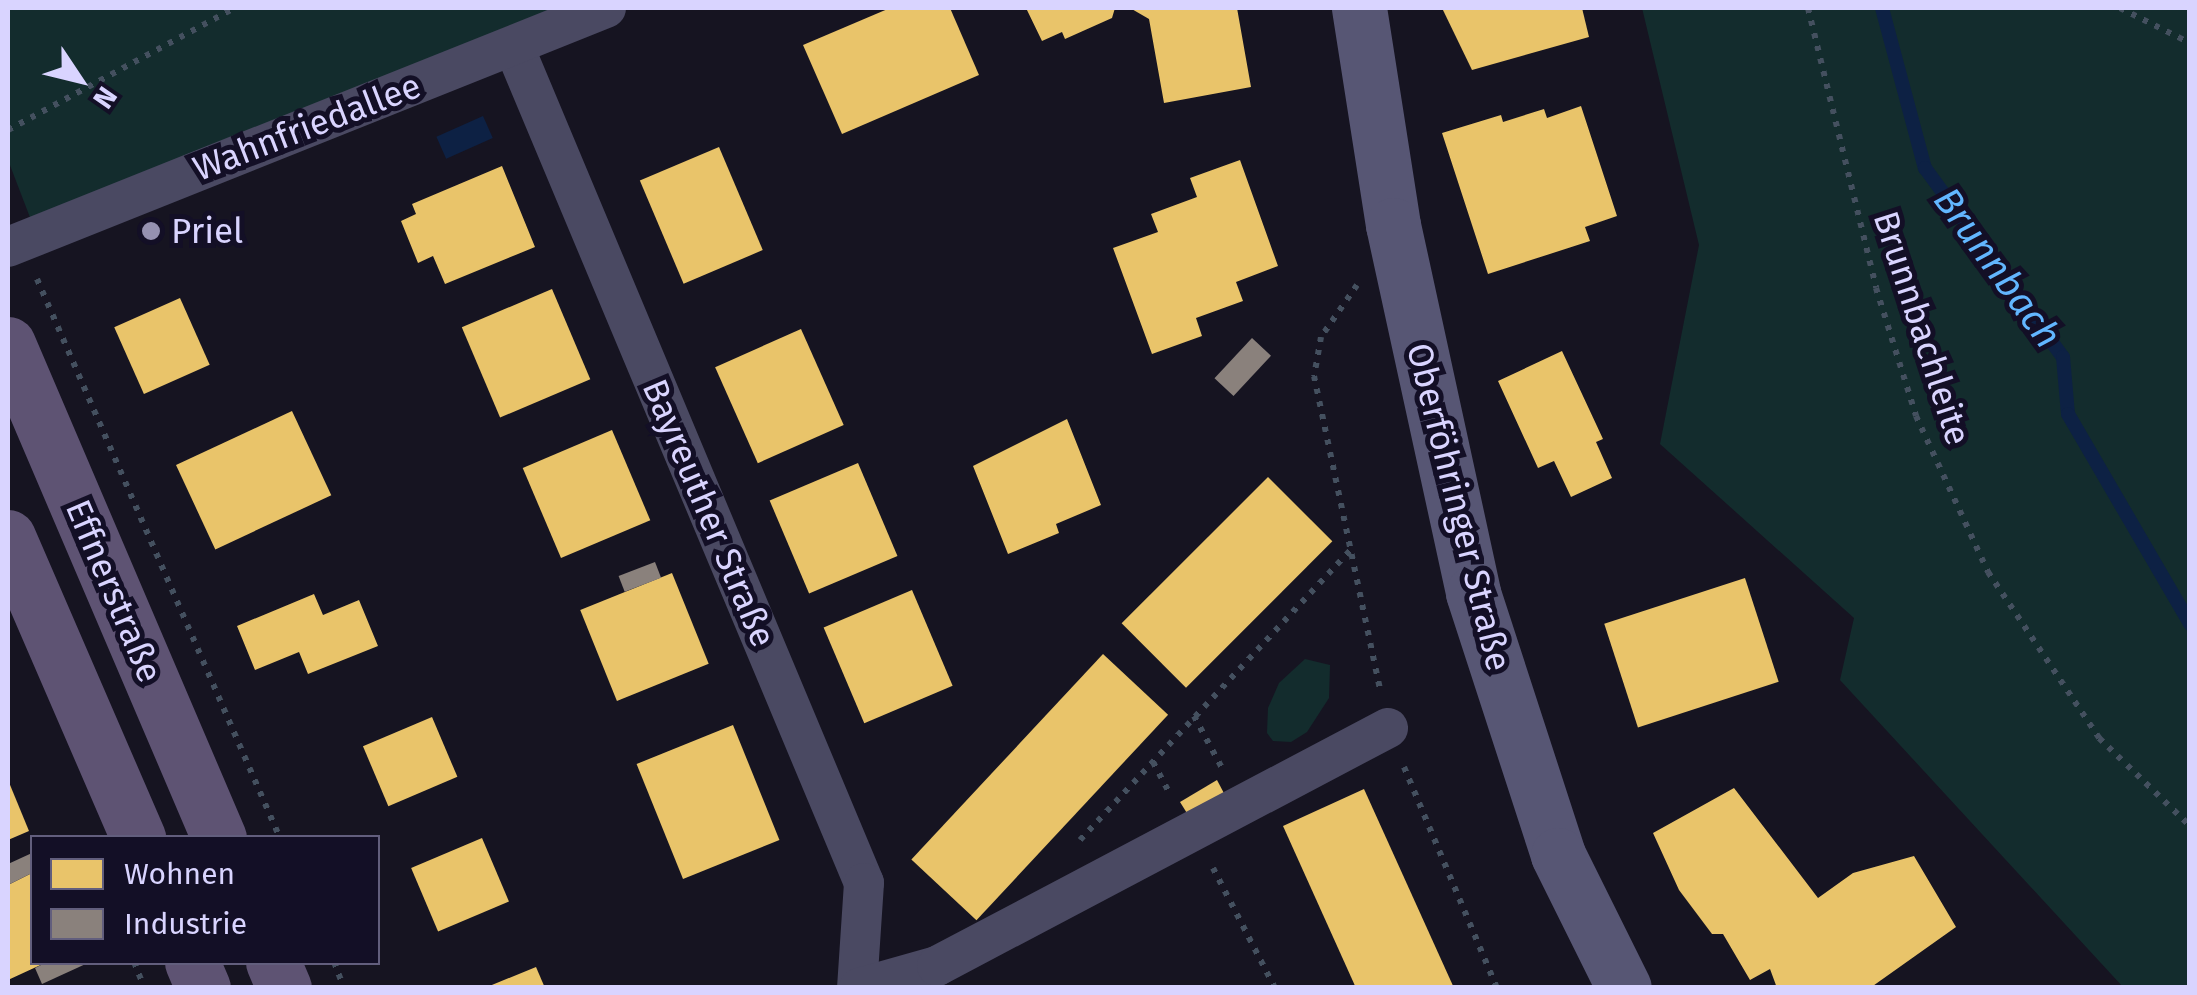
<!DOCTYPE html>
<meta charset="utf-8">
<style>
body{margin:0}
#map{position:relative;width:2197px;height:995px;overflow:hidden;background:#161421;font-family:"Fira Sans",sans-serif}
div>[style]{position:absolute}
.green>*{inset:0;background:#132c2d}
.water>*{inset:0;background:#0d2144;transform-origin:0 0}
.homes>*{inset:0;background:#e9c46a;transform-origin:0 0}
.industry>*{inset:0;background:#8a817c;transform-origin:0 0}
.stream>*{height:14px;margin:-7px;padding:0 7px;transform-origin:7px;border-radius:7px;background:#0d2144}
.path>*{height:6px;margin-top:-3px;transform-origin:0;background:repeating-linear-gradient(90deg,#44505f 0 5px,transparent 0 13px)}
.street>*{height:40px;margin:-20px;padding:0 20px;transform-origin:20px;border-radius:20px;background:#4a4962}
.secondary>*{height:55px;margin:-27.5px;padding:0 27.5px;transform-origin:27.5px;border-radius:27.5px;background:#575674}
.primary>*{height:55px;margin:-27.5px;padding:0 27.5px;transform-origin:27.5px;border-radius:27.5px;background:#5e5373}
.dots>*{width:28px;height:28px;translate:-50% -50%;box-sizing:border-box;border:5px solid #130f26;border-radius:50%}
span{translate:-50% -50%;white-space:nowrap;text-align:center;line-height:1.15;-webkit-text-stroke:10px #130f26;paint-order:stroke}
.street-label{font-size:35px;color:#d9d4ff}
.poi-label{font-size:35px;color:#d9d4ff}
.left{translate:0 -50%;text-align:left}
.water-label{font-size:38px;color:#62b6ff;font-style:italic}
.frame{position:absolute;inset:0;border:10px solid #d9d4ff;pointer-events:none}
.legend{position:absolute;left:30px;top:835px;width:350px;height:130px;box-sizing:border-box;background:#130f26;border:2px solid #625e7d;margin:0;padding:12px 18px;list-style:none;font-size:30px;color:#d9d4ff}
.legend li{display:flex;align-items:center;gap:20px;height:50px}
.legend b{width:50px;border:2px solid #625e7d}
.north{position:absolute;left:30px;top:30px;width:100px;height:100px;-webkit-text-stroke:8px #130f26;paint-order:stroke;rotate:125deg;font-size:28px;font-weight:700;line-height:40px;text-align:center;color:#d9d4ff}
.north::after{content:'';display:block;margin:auto;width:35px;height:45px;background:#d9d4ff;clip-path:polygon(50% 0,100% 100%,50% 72%,0 100%)}
</style>
<div id="map">
<div class="green">
<div style="clip-path:polygon(8px 8px,579px 8px,31px 220px,8px 160px)"></div>
<div style="clip-path:polygon(1642px 8px,2189px 8px,2189px 987px,2123px 987px,1840px 680px,1854px 618px,1660px 444px,1699px 245px)"></div>
<div style="clip-path:polygon(1305px 659px,1330px 665px,1329px 698px,1307px 732px,1291px 742px,1273px 741px,1267px 733px,1268px 708px,1279px 683px)"></div>
</div>
<div class="water">
<div style="left:483px;top:116px;width:24px;height:51px;rotate:66deg"></div>
</div>
<div class="homes">
<div style="clip-path:polygon(890px 8px,950px 8px,979px 75px,842px 134px,803px 45px)"></div>
<div style="clip-path:polygon(1026px 8px,1115px 8px,1112px 18px,1065px 39px,1062px 32px,1042px 41px)"></div>
<div style="clip-path:polygon(1130px 8px,1237px 8px,1251px 87px,1164px 103px,1149px 19px)"></div>
<div style="clip-path:polygon(1442px 8px,1582px 8px,1589px 37px,1472px 70px)"></div>
<div style="clip-path:polygon(1581px 106px,1617px 216px,1585px 227px,1590px 241px,1488px 274px,1442px 133px,1501px 115px,1503px 122px,1544px 109px,1547px 118px)"></div>
<div style="left:719px;top:147px;width:112px;height:86px;rotate:67deg"></div>
<div style="clip-path:polygon(1240px 160px,1278px 266px,1236px 282px,1243px 301px,1196px 318px,1202px 336px,1152px 354px,1113px 248px,1158px 232px,1151px 214px,1197px 197px,1190px 178px)"></div>
<div style="clip-path:polygon(502px 166px,535px 247px,445px 284px,433px 256px,418px 263px,401px 221px,416px 214px,412px 204px)"></div>
<div style="left:552px;top:289px;width:98px;height:98px;rotate:67deg"></div>
<div style="left:180px;top:298px;width:73px;height:72px;rotate:66deg"></div>
<div style="left:801px;top:329px;width:105px;height:94px;rotate:66deg"></div>
<div style="clip-path:polygon(1562px 351px,1603px 439px,1596px 442px,1612px 478px,1571px 497px,1554px 461px,1538px 468px,1498px 381px)"></div>
<div style="left:292px;top:411px;width:93px;height:128px;rotate:65deg"></div>
<div style="clip-path:polygon(1067px 419px,1101px 505px,1056px 524px,1059px 533px,1008px 554px,973px 466px)"></div>
<div style="left:612px;top:430px;width:98px;height:97px;rotate:67deg"></div>
<div style="left:858px;top:463px;width:101px;height:96px;rotate:67deg"></div>
<div style="left:1268px;top:477px;width:91px;height:207px;rotate:45deg"></div>
<div style="left:672px;top:573px;width:98px;height:99px;rotate:68deg"></div>
<div style="left:1745px;top:578px;width:109px;height:148px;rotate:72deg"></div>
<div style="left:912px;top:590px;width:104px;height:96px;rotate:67deg"></div>
<div style="clip-path:polygon(314px 594px,323px 615px,359px 600px,378px 646px,308px 674px,299px 652px,255px 670px,237px 626px)"></div>
<div style="left:1103px;top:654px;width:89px;height:281px;rotate:43deg"></div>
<div style="left:432px;top:717px;width:65px;height:75px;rotate:67deg"></div>
<div style="left:733px;top:725px;width:124px;height:104px;rotate:68deg"></div>
<div style="clip-path:polygon(8px 780px,29px 831px,8px 840px)"></div>
<div style="clip-path:polygon(1217px 780px,1227px 799px,1190px 818px,1180px 802px)"></div>
<div style="clip-path:polygon(1734px 788px,1818px 898px,1853px 873px,1914px 856px,1956px 927px,1870px 988px,1777px 988px,1770px 969px,1750px 980px,1723px 934px,1712px 934px,1679px 890px,1653px 833px)"></div>
<div style="clip-path:polygon(1364px 789px,1454px 988px,1356px 988px,1283px 826px)"></div>
<div style="left:482px;top:838px;width:69px;height:77px;rotate:67deg"></div>
<div style="clip-path:polygon(32px 873px,32px 962px,47px 962px,8px 980px,8px 885px)"></div>
<div style="clip-path:polygon(536px 967px,545px 988px,487px 988px,487px 987px)"></div>
</div>
<div class="industry">
<div style="left:1252px;top:338px;width:26px;height:55px;rotate:43deg"></div>
<div style="left:655px;top:562px;width:17px;height:39px;rotate:69deg"></div>
<div style="clip-path:polygon(32px 853px,32px 873px,8px 885px,8px 864px)"></div>
<div style="clip-path:polygon(47px 962px,90px 962px,42px 984px,35px 968px)"></div>
</div>
<div class="stream">
<div style="left:1882px;top:8px;width:166px;rotate:75deg"></div>
<div style="left:1925px;top:168px;width:234px;rotate:53.9deg"></div>
<div style="left:2063px;top:357px;width:57px;rotate:85deg"></div>
<div style="left:2068px;top:414px;width:243px;rotate:59.8deg"></div>
</div>
<div class="path">
<div style="left:1808px;top:8px;width:288px;rotate:76.3deg"></div>
<div style="left:1876px;top:288px;width:134px;rotate:72.6deg"></div>
<div style="left:1916px;top:416px;width:172px;rotate:65.2deg"></div>
<div style="left:1988px;top:572px;width:200px;rotate:56.2deg"></div>
<div style="left:2099px;top:738px;width:127px;rotate:44deg"></div>
<div style="left:2120px;top:8px;width:78px;rotate:26.6deg"></div>
<div style="left:8px;top:130px;width:258px;rotate:-28.3deg"></div>
<div style="left:37px;top:279px;width:610px;rotate:66.51deg"></div>
<div style="left:1357px;top:285px;width:63px;rotate:124.7deg"></div>
<div style="left:1321px;top:337px;width:40px;rotate:100deg"></div>
<div style="left:1314px;top:376px;width:319px;rotate:78.1deg"></div>
<div style="left:1194px;top:716px;width:59px;rotate:61.7deg"></div>
<div style="left:1153px;top:762px;width:38px;rotate:62deg"></div>
<div style="left:1404px;top:767px;width:240px;rotate:67.2deg"></div>
<div style="left:1080px;top:840px;width:398px;rotate:-47deg"></div>
<div style="left:1213px;top:868px;width:135px;rotate:62.7deg"></div>
<div style="left:134px;top:962px;width:24px;rotate:68deg"></div>
<div style="left:334px;top:962px;width:28px;rotate:69deg"></div>
</div>
<div class="street">
<div style="left:514px;top:47px;width:906px;rotate:67.28deg"></div>
<div style="left:864px;top:883px;width:105px;rotate:93.8deg"></div>
<div style="left:8px;top:247px;width:644px;rotate:-21.78deg"></div>
<div style="left:859px;top:988px;width:81px;rotate:-15.8deg"></div>
<div style="left:937px;top:966px;width:510px;rotate:-27.82deg"></div>
</div>
<div class="secondary">
<div style="left:1359px;top:8px;width:220px;rotate:81.1deg"></div>
<div style="left:1393px;top:225px;width:377px;rotate:77.7deg"></div>
<div style="left:1473px;top:593px;width:275px;rotate:72deg"></div>
<div style="left:1558px;top:855px;width:148px;rotate:63.6deg"></div>
</div>
<div class="primary">
<div style="left:8px;top:344px;width:537px;rotate:66.87deg"></div>
<div style="left:8px;top:537px;width:328px;rotate:66.6deg"></div>
<div style="left:192px;top:962px;width:28px;rotate:67deg"></div>
<div style="left:273px;top:962px;width:28px;rotate:67deg"></div>
</div>
<div class="dots">
<div style="left:151px;top:231px;background:#9591b1"></div>
</div>
<div class="street-label">
<span style="left:307px;top:127px;rotate:-21deg">Wahnfriedallee</span>
<span style="left:1922px;top:328px;rotate:72deg">Brunnbachleite</span>
<span style="left:1459px;top:507px;rotate:76deg">Oberföhringer Straße</span>
<span style="left:709px;top:513px;rotate:67deg">Bayreuther Straße</span>
<span style="left:114px;top:591px;rotate:67deg">Effnerstraße</span>
</div>
<div class="poi-label">
<span class="left" style="left:171px;top:231px">Priel</span>
</div>
<div class="water-label">
<span style="left:1997px;top:268px;rotate:54deg">Brunnbach</span>
</div>
<div class="frame"></div>
<ul class="legend">
<li><b style="height:28px;background:#e9c46a"></b>Wohnen</li>
<li><b style="height:28px;background:#8a817c"></b>Industrie</li>
</ul>
<div class="north">N</div>
</div>
